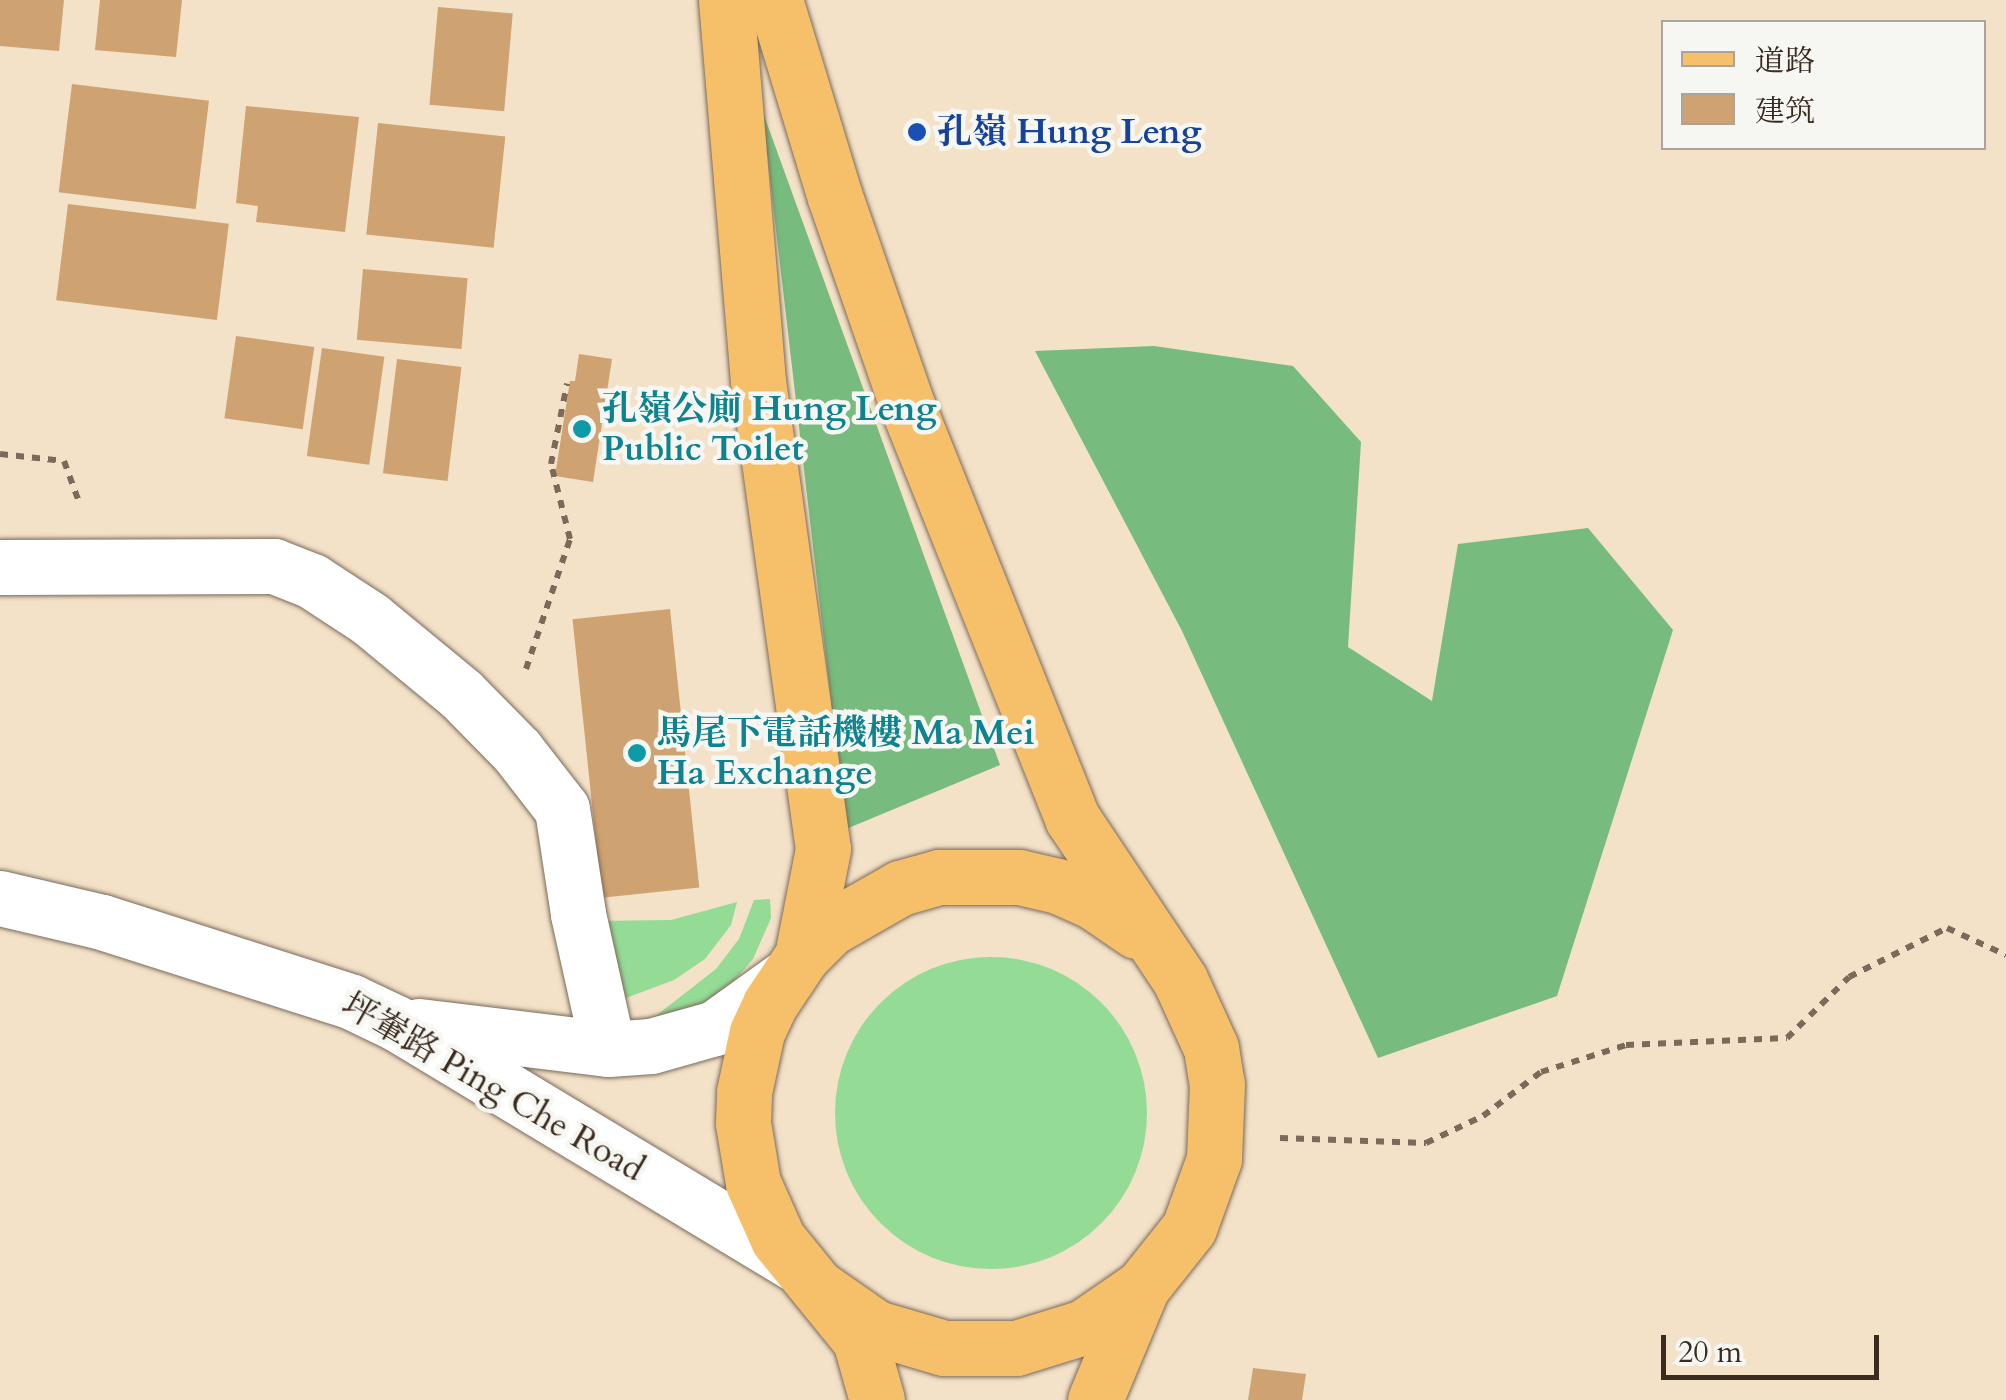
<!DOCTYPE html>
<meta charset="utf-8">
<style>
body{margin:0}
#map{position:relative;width:2006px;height:1400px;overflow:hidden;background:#f3e1c8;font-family:Cardo,"Noto Serif SC",serif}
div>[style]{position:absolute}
.green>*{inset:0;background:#94db95}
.round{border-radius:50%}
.forest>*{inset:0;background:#77bb7e}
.building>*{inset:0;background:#cfa271;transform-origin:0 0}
.path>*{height:6px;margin-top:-3px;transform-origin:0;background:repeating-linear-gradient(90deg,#7b6a5a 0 8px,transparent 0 16px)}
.roads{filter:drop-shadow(0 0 2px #7b6a5a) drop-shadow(0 0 2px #7b6a5a)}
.minor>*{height:55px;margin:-27.5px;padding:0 27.5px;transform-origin:27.5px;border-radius:27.5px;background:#fff}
.major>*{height:55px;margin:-27.5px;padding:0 27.5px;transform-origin:27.5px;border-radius:27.5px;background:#f6c06b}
.dots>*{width:28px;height:28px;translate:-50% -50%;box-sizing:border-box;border:5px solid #f6f6f2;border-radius:50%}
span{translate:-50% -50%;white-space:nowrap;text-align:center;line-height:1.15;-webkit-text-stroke:9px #f6f6f2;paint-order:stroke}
.transit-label{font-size:35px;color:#164399;font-weight:700}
.left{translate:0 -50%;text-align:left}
.culture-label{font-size:35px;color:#0d838f;font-weight:700}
.street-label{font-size:35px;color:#3b2a1e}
.legend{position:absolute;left:1661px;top:20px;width:325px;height:130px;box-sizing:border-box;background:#f6f6f2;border:2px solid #aba49d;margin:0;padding:12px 18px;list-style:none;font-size:30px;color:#3b2a1e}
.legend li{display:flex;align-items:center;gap:20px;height:50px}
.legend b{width:50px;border:2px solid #aba49d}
.scale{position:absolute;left:1661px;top:1335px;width:218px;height:45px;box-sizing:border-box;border:5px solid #3b2a1e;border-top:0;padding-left:12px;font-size:30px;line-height:35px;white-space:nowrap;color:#3b2a1e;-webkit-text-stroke:8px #f6f6f2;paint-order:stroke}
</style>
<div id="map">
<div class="green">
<div style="clip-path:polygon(770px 899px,771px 918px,753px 959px,722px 995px,676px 1027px,648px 1022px,716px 969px,739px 939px,754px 900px)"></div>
<div style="clip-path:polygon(737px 902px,731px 925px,705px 959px,674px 980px,626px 998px,587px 970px,596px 921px,671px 920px)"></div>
<div class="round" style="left:835px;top:957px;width:312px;height:312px"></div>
</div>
<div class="forest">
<div style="clip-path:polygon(762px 110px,1000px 765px,846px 829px)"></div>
<div style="clip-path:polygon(1154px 346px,1293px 366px,1361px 442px,1348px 647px,1432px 701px,1458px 544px,1588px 528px,1673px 630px,1557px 996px,1378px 1058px,1182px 631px,1035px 351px)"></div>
</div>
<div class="building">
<div style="clip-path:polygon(0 0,64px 0,59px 51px,0 46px)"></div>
<div style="clip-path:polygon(100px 0,182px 0,176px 57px,95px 50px)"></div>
<div style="left:438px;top:7px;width:75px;height:98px;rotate:5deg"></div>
<div style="left:72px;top:84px;width:138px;height:109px;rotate:7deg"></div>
<div style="clip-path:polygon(246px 106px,359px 117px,345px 232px,256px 222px,258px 206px,236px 203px)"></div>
<div style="left:378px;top:123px;width:128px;height:112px;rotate:6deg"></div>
<div style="left:68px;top:204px;width:162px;height:97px;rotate:7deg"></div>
<div style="left:363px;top:269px;width:105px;height:71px;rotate:5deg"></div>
<div style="left:236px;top:336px;width:79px;height:83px;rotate:8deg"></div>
<div style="left:322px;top:348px;width:63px;height:109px;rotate:8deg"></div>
<div style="clip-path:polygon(579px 354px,612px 359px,593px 482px,555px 476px,570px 381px,575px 381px)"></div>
<div style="left:397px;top:359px;width:65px;height:115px;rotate:7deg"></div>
<div style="left:670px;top:609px;width:280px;height:98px;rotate:84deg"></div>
<div style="clip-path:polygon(1253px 1368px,1306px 1374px,1302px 1400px,1248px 1400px)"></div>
</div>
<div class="path">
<div style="left:0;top:454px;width:64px;rotate:6.2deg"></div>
<div style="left:64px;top:461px;width:44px;rotate:69.9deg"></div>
<div style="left:526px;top:669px;width:137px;rotate:-71.3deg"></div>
<div style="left:570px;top:539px;width:77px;rotate:-104.2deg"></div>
<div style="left:551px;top:464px;width:82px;rotate:-78.7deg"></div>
<div style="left:1280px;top:1138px;width:146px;rotate:2deg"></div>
<div style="left:1426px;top:1143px;width:63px;rotate:-25.3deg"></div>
<div style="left:1483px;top:1116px;width:73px;rotate:-37.2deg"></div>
<div style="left:1541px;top:1072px;width:89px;rotate:-17.6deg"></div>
<div style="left:1626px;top:1045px;width:161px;rotate:-2.5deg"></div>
<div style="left:1787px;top:1038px;width:87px;rotate:-44.5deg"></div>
<div style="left:1849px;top:977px;width:110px;rotate:-26.6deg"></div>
<div style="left:1947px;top:928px;width:65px;rotate:24.6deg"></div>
</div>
<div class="roads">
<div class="minor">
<div style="left:0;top:567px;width:274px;rotate:-0.2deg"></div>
<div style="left:274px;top:566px;width:41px;rotate:21.5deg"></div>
<div style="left:312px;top:581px;width:69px;rotate:33.2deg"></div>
<div style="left:370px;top:619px;width:118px;rotate:39.5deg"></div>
<div style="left:461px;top:694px;width:80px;rotate:45.5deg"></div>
<div style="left:517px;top:751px;width:73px;rotate:52.2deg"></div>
<div style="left:562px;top:809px;width:106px;rotate:81.3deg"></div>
<div style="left:578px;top:914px;width:138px;rotate:77.5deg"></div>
<div style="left:0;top:898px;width:105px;rotate:13.2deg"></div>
<div style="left:102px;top:922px;width:262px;rotate:17.7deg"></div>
<div style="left:352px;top:1002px;width:49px;rotate:25.5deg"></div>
<div style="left:396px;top:1023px;width:467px;rotate:31.1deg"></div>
<div style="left:419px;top:1026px;width:190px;rotate:6.9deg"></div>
<div style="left:608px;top:1049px;width:43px;rotate:-4deg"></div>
<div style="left:651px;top:1046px;width:66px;rotate:-15.7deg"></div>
<div style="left:715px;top:1028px;width:87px;rotate:-35.7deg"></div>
</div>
<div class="major">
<div style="left:726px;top:0;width:382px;rotate:85.2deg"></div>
<div style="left:758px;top:381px;width:472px;rotate:82.1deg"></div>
<div style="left:823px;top:849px;width:109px;rotate:101.1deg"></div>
<div style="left:775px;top:0;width:206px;rotate:73.1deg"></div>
<div style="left:835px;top:197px;width:220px;rotate:70.9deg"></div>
<div style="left:907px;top:405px;width:445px;rotate:68.2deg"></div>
<div style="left:1072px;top:818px;width:195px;rotate:56.3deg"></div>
<div style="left:1180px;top:980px;width:75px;rotate:65.5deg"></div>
<div style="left:1211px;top:1048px;width:36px;rotate:81deg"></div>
<div style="left:1217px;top:1084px;width:75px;rotate:92.3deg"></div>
<div style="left:1214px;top:1159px;width:73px;rotate:109.9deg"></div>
<div style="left:1189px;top:1228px;width:75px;rotate:128.5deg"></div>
<div style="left:1142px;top:1287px;width:70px;rotate:145.4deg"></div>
<div style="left:1084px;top:1327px;width:71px;rotate:162.8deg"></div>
<div style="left:1016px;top:1348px;width:72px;rotate:180deg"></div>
<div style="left:944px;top:1348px;width:71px;rotate:-163.6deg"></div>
<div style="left:876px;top:1328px;width:72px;rotate:-145.2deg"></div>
<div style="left:877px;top:1400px;width:62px;rotate:-105.8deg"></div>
<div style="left:860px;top:1340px;width:130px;rotate:-129.1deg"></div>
<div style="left:778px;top:1239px;width:61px;rotate:-114.1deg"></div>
<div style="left:753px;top:1183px;width:61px;rotate:-99.5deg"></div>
<div style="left:743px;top:1123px;width:31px;rotate:-88deg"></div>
<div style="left:744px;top:1092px;width:61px;rotate:-77.8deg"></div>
<div style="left:757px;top:1032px;width:31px;rotate:-65deg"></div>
<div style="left:770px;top:1004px;width:58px;rotate:-56.3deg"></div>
<div style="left:802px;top:956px;width:40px;rotate:-45deg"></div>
<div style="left:830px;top:928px;width:81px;rotate:-29.7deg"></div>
<div style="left:900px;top:888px;width:41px;rotate:-15.8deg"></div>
<div style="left:939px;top:877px;width:80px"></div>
<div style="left:1019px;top:877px;width:40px;rotate:13deg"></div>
<div style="left:1058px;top:886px;width:39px;rotate:24deg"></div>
<div style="left:1094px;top:902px;width:51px;rotate:34.6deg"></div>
<div style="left:1095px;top:1400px;width:122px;rotate:-67.4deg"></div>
</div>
</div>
<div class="dots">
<div style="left:917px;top:132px;background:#1a4fb4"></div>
<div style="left:582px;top:429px;background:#0f9aa8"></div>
<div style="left:637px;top:753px;background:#0f9aa8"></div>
</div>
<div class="transit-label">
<span class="left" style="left:937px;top:132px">孔嶺 Hung Leng</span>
</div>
<div class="culture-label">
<span class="left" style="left:602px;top:429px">孔嶺公廁 Hung Leng<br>Public Toilet</span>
<span class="left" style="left:657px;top:753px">馬尾下電話機樓 Ma Mei<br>Ha Exchange</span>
</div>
<div class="street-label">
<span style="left:493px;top:1087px;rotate:30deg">坪輋路 Ping Che Road</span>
</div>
<ul class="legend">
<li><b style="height:12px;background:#f6c06b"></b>道路</li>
<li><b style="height:28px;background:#cfa271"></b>建筑</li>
</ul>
<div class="scale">20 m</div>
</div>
